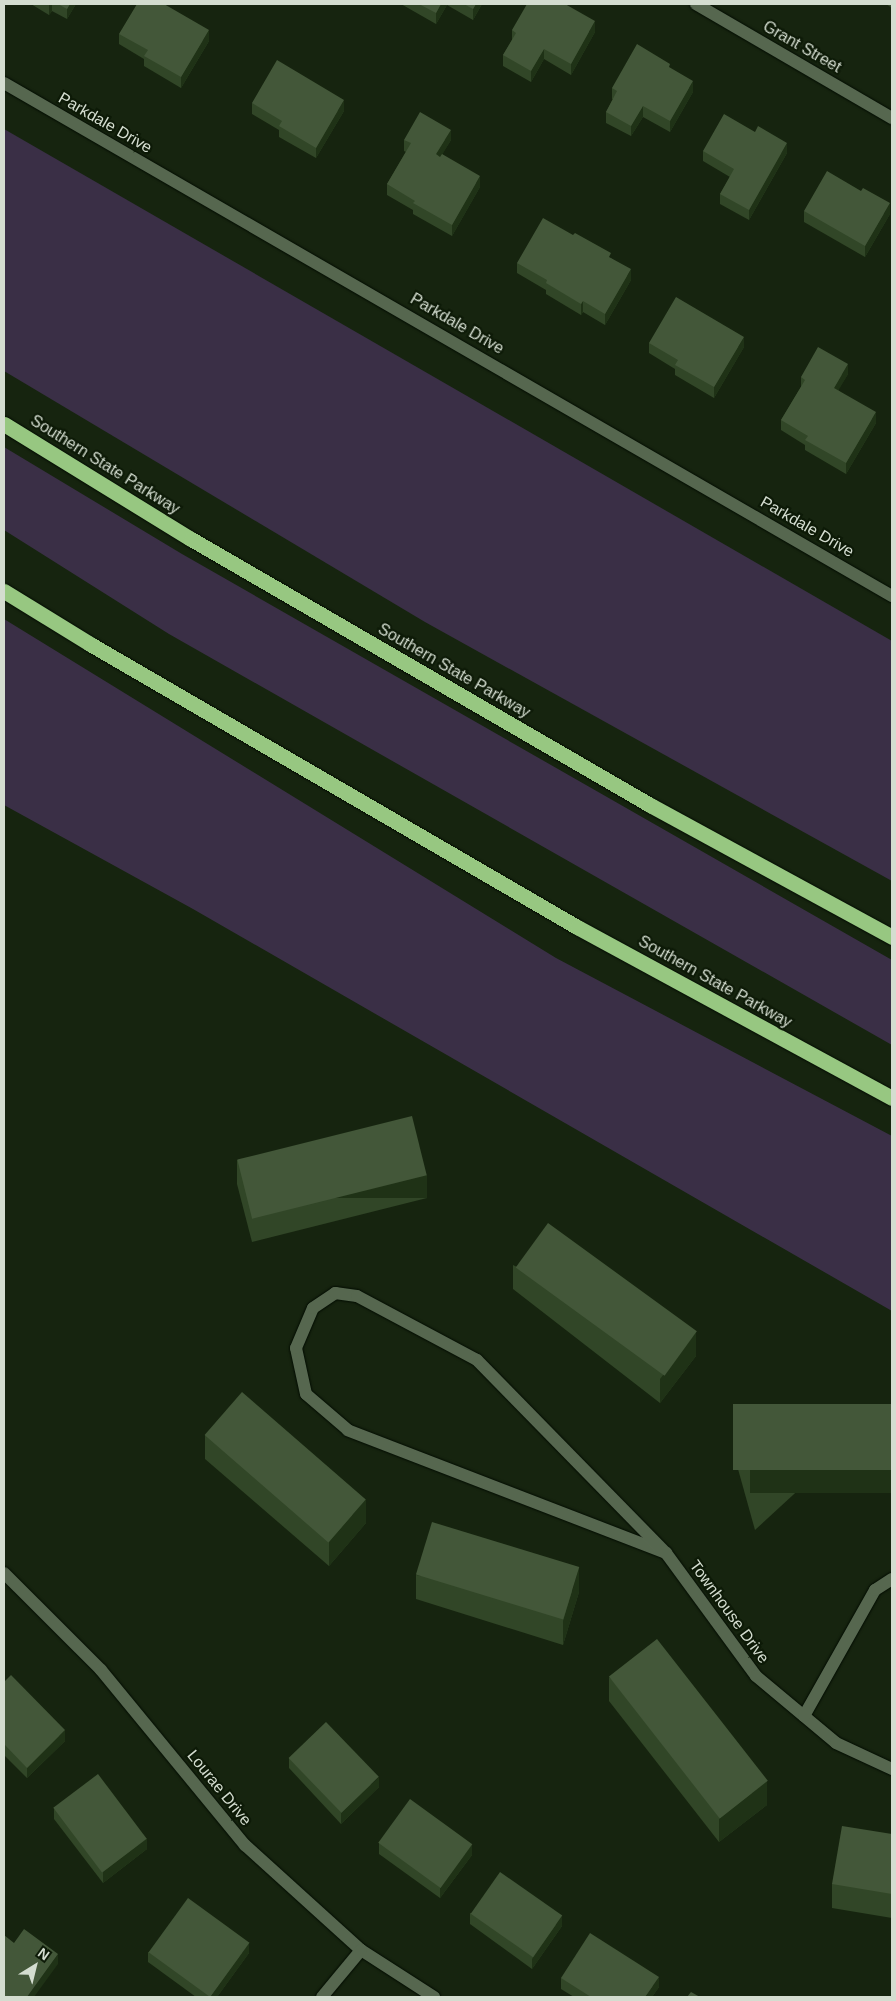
<!DOCTYPE html>
<style>
body{margin:0}
#map{position:relative;width:896px;height:2001px;overflow:hidden;background:#16240f;font-family:Helvetica,sans-serif}
div>[style]{position:absolute}
.green>*{inset:0;background:#3a2f46}
.roads{filter:drop-shadow(0 0 1px #030c00) drop-shadow(0 0 1px #030c00)}
.service>*{height:12px;margin:-6px;padding:0 6px;transform-origin:6px;border-radius:6px;background:#56674f}
.minor>*{height:12px;margin:-6px;padding:0 6px;transform-origin:6px;border-radius:6px;background:#56674f}
.motorway>*{height:15px;margin:-7.5px;padding:0 7.5px;transform-origin:7.5px;border-radius:7.5px;background:#97c781}
.wall>*{inset:0;background:#314627}
.shaded-wall>*{inset:0;background:#1f3216;transform-origin:0 0}
.building>*{inset:0;background:#435739;transform-origin:0 0}
span{translate:-50% -50%;white-space:nowrap;text-align:center;line-height:1.15;-webkit-text-stroke:4.5px #0d1a07;paint-order:stroke}
.street-label{font-size:16px;color:#d4ddd0}
.frame{position:absolute;inset:0;border:5px solid #d4ddd0;pointer-events:none}
.north{position:absolute;left:10px;top:1941px;width:50px;height:50px;-webkit-text-stroke:4px #0d1a07;paint-order:stroke;rotate:36deg;font-size:14px;font-weight:700;line-height:20px;text-align:center;color:#d4ddd0}
.north::after{content:'';display:block;margin:auto;width:18px;height:22px;background:#d4ddd0;clip-path:polygon(50% 0,100% 100%,50% 72%,0 100%)}
</style>
<div id="map">
<div class="green">
<div style="clip-path:polygon(4px 129px,892px 641px,892px 881px,425px 622px,4px 371px)"></div>
<div style="clip-path:polygon(4px 447px,182px 554px,892px 960px,892px 1045px,169px 634px,4px 530px)"></div>
<div style="clip-path:polygon(4px 619px,556px 958px,892px 1136px,892px 1311px,193px 909px,4px 805px)"></div>
</div>
<div class="roads">
<div class="service">
<div style="left:666px;top:1553px;width:341px;rotate:-158.9deg"></div>
<div style="left:348px;top:1430px;width:55px;rotate:-139.4deg"></div>
<div style="left:306px;top:1394px;width:47px;rotate:-102.3deg"></div>
<div style="left:296px;top:1348px;width:43px;rotate:-67deg"></div>
<div style="left:313px;top:1308px;width:27px;rotate:-34deg"></div>
<div style="left:335px;top:1293px;width:22px;rotate:8deg"></div>
<div style="left:357px;top:1296px;width:136px;rotate:28.1deg"></div>
<div style="left:477px;top:1360px;width:270px;rotate:45.6deg"></div>
<div style="left:666px;top:1553px;width:152px;rotate:53.8deg"></div>
<div style="left:756px;top:1676px;width:104px;rotate:39.9deg"></div>
<div style="left:836px;top:1743px;width:62px;rotate:24.9deg"></div>
<div style="left:804px;top:1716px;width:145px;rotate:-60.6deg"></div>
<div style="left:875px;top:1590px;width:20px;rotate:-33deg"></div>
</div>
<div class="minor">
<div style="left:696px;top:4px;width:227px;rotate:30.2deg"></div>
<div style="left:4px;top:83px;width:1026px;rotate:30.02deg"></div>
<div style="left:4px;top:1573px;width:137px;rotate:45deg"></div>
<div style="left:101px;top:1670px;width:227px;rotate:50.6deg"></div>
<div style="left:245px;top:1845px;width:156px;rotate:42.2deg"></div>
<div style="left:361px;top:1950px;width:87px;rotate:32.8deg"></div>
<div style="left:322px;top:1997px;width:61px;rotate:-50.3deg"></div>
</div>
<div class="motorway">
<div style="left:4px;top:424px;width:220px;rotate:31.6deg"></div>
<div style="left:191px;top:539px;width:531px;rotate:30.09deg"></div>
<div style="left:650px;top:805px;width:276px;rotate:28.6deg"></div>
<div style="left:4px;top:591px;width:101px;rotate:31.6deg"></div>
<div style="left:90px;top:644px;width:563px;rotate:30.16deg"></div>
<div style="left:577px;top:927px;width:358px;rotate:28.5deg"></div>
</div>
</div>
<div class="wall">
<div style="clip-path:polygon(31px 4px,76px 4px,67px 19px,52px 11px,49px 15px)"></div>
<div style="clip-path:polygon(401px 4px,482px 4px,473px 20px,447px 5px,436px 24px)"></div>
<div style="clip-path:polygon(886px 4px,892px 4px,892px 8px)"></div>
<div style="clip-path:polygon(512px 30px,595px 32px,571px 75px,544px 59px,531px 82px,503px 66px,503px 55px,512px 40px)"></div>
<div style="clip-path:polygon(119px 34px,209px 41px,181px 88px,144px 66px,144px 59px,119px 44px)"></div>
<div style="clip-path:polygon(670px 68px,693px 92px,670px 132px,643px 117px,631px 136px,606px 123px,606px 112px,613px 99px,612px 99px,612px 88px)"></div>
<div style="clip-path:polygon(252px 103px,344px 111px,316px 158px,279px 137px,279px 130px,252px 114px)"></div>
<div style="clip-path:polygon(404px 140px,451px 140px,442px 154px,480px 187px,452px 236px,413px 214px,413px 210px,387px 195px,387px 184px,406px 152px,404px 151px)"></div>
<div style="clip-path:polygon(703px 151px,787px 153px,749px 220px,720px 204px,720px 194px,730px 177px,703px 161px)"></div>
<div style="clip-path:polygon(804px 211px,890px 214px,865px 257px,804px 222px)"></div>
<div style="clip-path:polygon(611px 258px,631px 280px,605px 325px,583px 312px,581px 315px,546px 294px,546px 290px,517px 273px,517px 263px)"></div>
<div style="clip-path:polygon(649px 343px,744px 347px,714px 398px,675px 375px,675px 369px,649px 353px)"></div>
<div style="clip-path:polygon(848px 374px,838px 390px,876px 423px,846px 474px,805px 450px,805px 445px,781px 430px,781px 420px,801px 387px,801px 377px)"></div>
<div style="clip-path:polygon(237px 1160px,427px 1198px,252px 1242px,237px 1184px)"></div>
<div style="clip-path:polygon(513px 1265px,696px 1356px,660px 1403px,513px 1289px)"></div>
<div style="clip-path:polygon(892px 1404px,755px 1530px,738px 1469px,738px 1445px)"></div>
<div style="clip-path:polygon(205px 1435px,366px 1523px,329px 1566px,205px 1459px)"></div>
<div style="clip-path:polygon(416px 1575px,579px 1592px,563px 1645px,416px 1599px)"></div>
<div style="clip-path:polygon(609px 1677px,767px 1805px,719px 1842px,609px 1701px)"></div>
<div style="clip-path:polygon(4px 1682px,65px 1741px,27px 1778px,4px 1755px)"></div>
<div style="clip-path:polygon(289px 1758px,379px 1787px,341px 1824px,289px 1768px)"></div>
<div style="clip-path:polygon(54px 1809px,147px 1849px,103px 1883px,54px 1819px)"></div>
<div style="clip-path:polygon(892px 1834px,892px 1918px,832px 1908px,832px 1884px)"></div>
<div style="clip-path:polygon(379px 1843px,472px 1855px,440px 1898px,379px 1854px)"></div>
<div style="clip-path:polygon(470px 1913px,562px 1926px,532px 1969px,470px 1924px)"></div>
<div style="clip-path:polygon(148px 1952px,249px 1953px,217px 1997px,196px 1997px,148px 1962px)"></div>
<div style="clip-path:polygon(561px 1978px,659px 1987px,652px 1997px,574px 1997px,561px 1989px)"></div>
</div>
<div class="shaded-wall">
<div style="clip-path:polygon(49px 4px,52px 4px,52px 11px,49px 15px)"></div>
<div style="clip-path:polygon(70px 4px,76px 4px,67px 19px,67px 9px)"></div>
<div style="clip-path:polygon(441px 4px,447px 4px,447px 5px,436px 24px,436px 13px)"></div>
<div style="clip-path:polygon(476px 4px,482px 4px,473px 20px,473px 9px)"></div>
<div style="clip-path:polygon(595px 21px,595px 32px,571px 75px,571px 64px)"></div>
<div style="clip-path:polygon(209px 30px,209px 41px,181px 88px,181px 77px)"></div>
<div style="clip-path:polygon(544px 49px,544px 59px,531px 82px,531px 71px)"></div>
<div style="clip-path:polygon(693px 81px,693px 92px,670px 132px,670px 121px)"></div>
<div style="clip-path:polygon(344px 100px,344px 111px,316px 158px,316px 148px)"></div>
<div style="clip-path:polygon(643px 106px,643px 117px,631px 136px,631px 126px)"></div>
<div style="clip-path:polygon(451px 130px,451px 140px,436px 165px,436px 154px)"></div>
<div style="clip-path:polygon(787px 143px,787px 153px,749px 220px,749px 210px)"></div>
<div style="clip-path:polygon(480px 176px,480px 187px,452px 236px,452px 225px)"></div>
<div style="clip-path:polygon(890px 203px,890px 214px,865px 257px,865px 246px)"></div>
<div style="clip-path:polygon(631px 269px,631px 280px,605px 325px,605px 314px)"></div>
<div style="clip-path:polygon(583px 301px,583px 312px,581px 315px,581px 304px)"></div>
<div style="clip-path:polygon(744px 337px,744px 347px,714px 398px,714px 387px)"></div>
<div style="clip-path:polygon(848px 364px,848px 374px,834px 398px,834px 388px)"></div>
<div style="clip-path:polygon(876px 412px,876px 423px,846px 474px,846px 463px)"></div>
<div style="left:427px;top:1175px;width:23px;height:180px;rotate:90deg"></div>
<div style="clip-path:polygon(696px 1332px,696px 1356px,660px 1403px,660px 1379px)"></div>
<div style="left:892px;top:1470px;width:23px;height:142px;rotate:90deg"></div>
<div style="clip-path:polygon(366px 1499px,366px 1523px,329px 1566px,329px 1542px)"></div>
<div style="clip-path:polygon(579px 1568px,579px 1592px,563px 1645px,563px 1621px)"></div>
<div style="clip-path:polygon(65px 1730px,65px 1741px,27px 1778px,27px 1768px)"></div>
<div style="clip-path:polygon(379px 1777px,379px 1787px,341px 1824px,341px 1813px)"></div>
<div style="clip-path:polygon(767px 1781px,767px 1805px,719px 1842px,719px 1819px)"></div>
<div style="clip-path:polygon(147px 1838px,147px 1849px,103px 1883px,103px 1872px)"></div>
<div style="clip-path:polygon(472px 1844px,472px 1855px,440px 1898px,440px 1888px)"></div>
<div style="clip-path:polygon(562px 1916px,562px 1926px,532px 1969px,532px 1959px)"></div>
<div style="clip-path:polygon(249px 1943px,249px 1953px,217px 1997px,210px 1997px)"></div>
<div style="clip-path:polygon(58px 1954px,58px 1964px,34px 1997px,27px 1997px)"></div>
<div style="clip-path:polygon(659px 1977px,659px 1987px,652px 1997px,645px 1997px)"></div>
</div>
<div class="building">
<div style="clip-path:polygon(58px 4px,70px 4px,67px 9px)"></div>
<div style="clip-path:polygon(137px 4px,164px 4px,209px 30px,181px 77px,144px 56px,148px 50px,119px 34px)"></div>
<div style="clip-path:polygon(419px 4px,441px 4px,436px 13px)"></div>
<div style="clip-path:polygon(464px 4px,476px 4px,473px 9px)"></div>
<div style="clip-path:polygon(527px 4px,565px 4px,595px 21px,571px 64px,544px 49px,531px 71px,503px 55px,516px 33px,512px 30px)"></div>
<div style="clip-path:polygon(637px 44px,670px 64px,669px 67px,693px 81px,670px 121px,643px 106px,631px 126px,606px 112px,617px 91px,612px 88px)"></div>
<div style="clip-path:polygon(277px 60px,344px 100px,316px 148px,279px 126px,282px 121px,252px 103px)"></div>
<div style="clip-path:polygon(420px 112px,451px 130px,436px 154px,440px 157px,442px 154px,480px 176px,452px 225px,413px 203px,415px 201px,387px 184px,411px 143px,404px 140px)"></div>
<div style="clip-path:polygon(724px 114px,755px 132px,758px 126px,787px 143px,749px 210px,720px 194px,734px 169px,703px 151px)"></div>
<div style="clip-path:polygon(827px 171px,861px 191px,863px 188px,890px 203px,865px 246px,804px 211px)"></div>
<div style="clip-path:polygon(543px 218px,573px 235px,575px 233px,611px 253px,609px 257px,631px 269px,605px 314px,583px 301px,581px 304px,546px 283px,547px 280px,517px 263px)"></div>
<div style="clip-path:polygon(676px 297px,744px 337px,714px 387px,675px 365px,678px 360px,649px 343px)"></div>
<div style="clip-path:polygon(818px 347px,848px 364px,834px 388px,876px 412px,846px 463px,805px 440px,808px 436px,781px 420px,805px 380px,801px 377px)"></div>
<div style="left:412px;top:1116px;width:61px;height:180px;rotate:76deg"></div>
<div style="left:548px;top:1223px;width:184px;height:55px;rotate:36deg"></div>
<div style="left:242px;top:1392px;width:164px;height:57px;rotate:41deg"></div>
<div style="left:892px;top:1404px;width:66px;height:159px;rotate:90deg"></div>
<div style="left:432px;top:1522px;width:154px;height:55px;rotate:17deg"></div>
<div style="left:657px;top:1639px;width:180px;height:61px;rotate:52deg"></div>
<div style="clip-path:polygon(11px 1675px,65px 1730px,27px 1768px,4px 1744px,4px 1682px)"></div>
<div style="left:326px;top:1722px;width:76px;height:52px;rotate:46deg"></div>
<div style="left:98px;top:1774px;width:81px;height:56px;rotate:53deg"></div>
<div style="left:410px;top:1799px;width:77px;height:54px;rotate:36deg"></div>
<div style="clip-path:polygon(842px 1826px,892px 1834px,892px 1894px,832px 1884px)"></div>
<div style="left:500px;top:1872px;width:76px;height:51px;rotate:35deg"></div>
<div style="left:188px;top:1898px;width:76px;height:67px;rotate:36deg"></div>
<div style="clip-path:polygon(24px 1929px,58px 1954px,27px 1997px,4px 1997px,4px 1935px,14px 1943px)"></div>
<div style="clip-path:polygon(590px 1933px,659px 1977px,645px 1997px,591px 1997px,561px 1978px)"></div>
<div style="clip-path:polygon(691px 1992px,700px 1997px,687px 1997px)"></div>
</div>
<div class="street-label">
<span style="left:802px;top:47px;rotate:30deg">Grant Street</span>
<span style="left:105px;top:123px;rotate:30deg">Parkdale Drive</span>
<span style="left:457px;top:324px;rotate:30deg">Parkdale Drive</span>
<span style="left:105px;top:465px;rotate:32deg">Southern State Parkway</span>
<span style="left:807px;top:527px;rotate:30deg">Parkdale Drive</span>
<span style="left:454px;top:671px;rotate:30deg">Southern State Parkway</span>
<span style="left:715px;top:982px;rotate:29deg">Southern State Parkway</span>
<span style="left:729px;top:1612px;rotate:54deg">Townhouse Drive</span>
<span style="left:219px;top:1788px;rotate:51deg">Lourae Drive</span>
</div>
<div class="frame"></div>
<div class="north">N</div>
</div>
